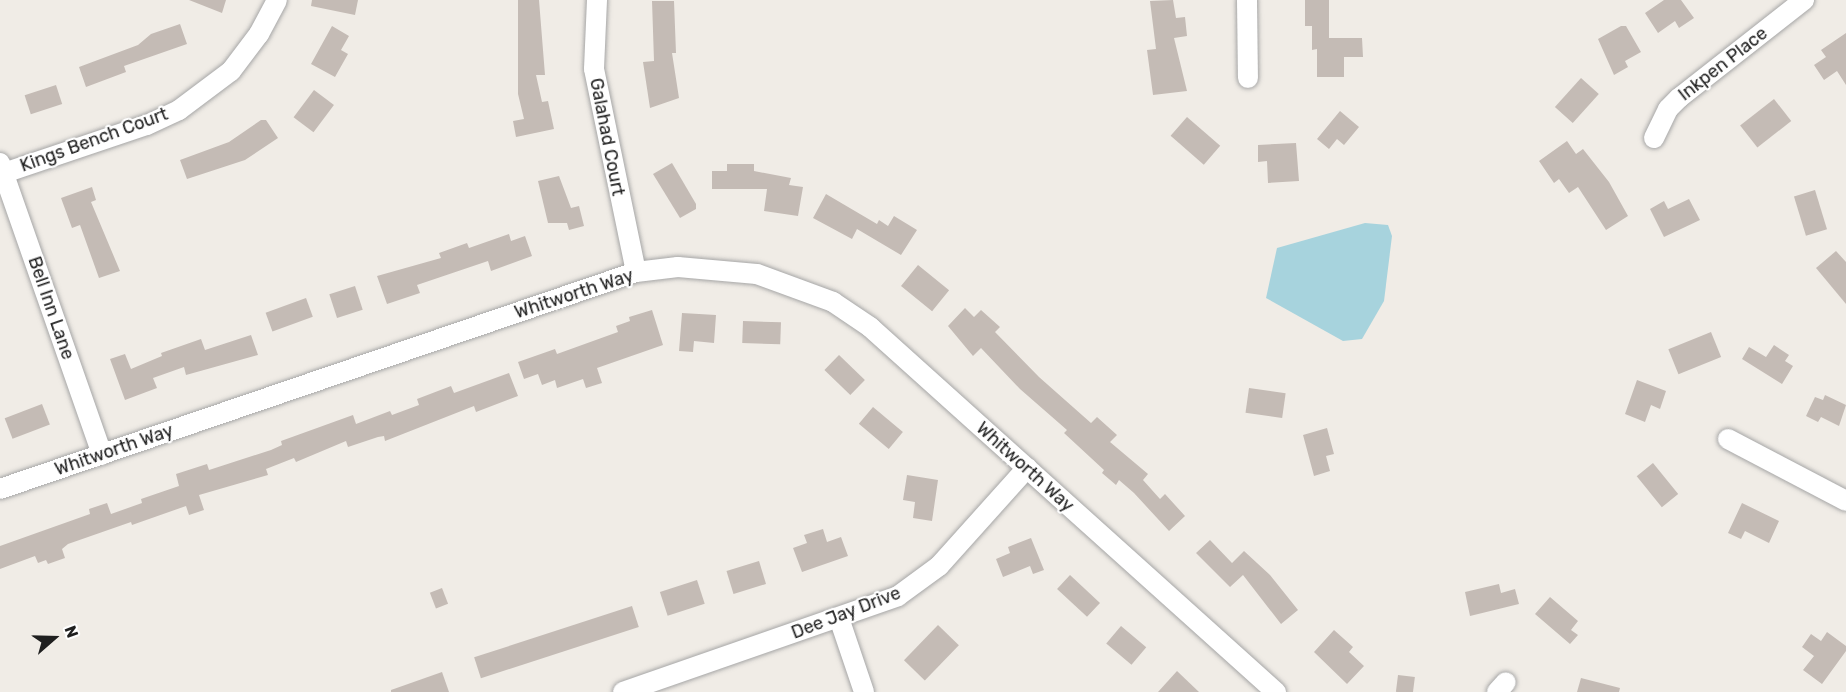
<!DOCTYPE html>
<style>
body{margin:0}
#map{position:relative;width:1846px;height:692px;overflow:hidden;background:#f0ece6;font-family:Rubik,sans-serif}
div>[style]{position:absolute}
.water>*{inset:0;background:#a7d3dd}
.building>*{inset:0;background:#c4bbb5;transform-origin:0 0}
.roads{filter:drop-shadow(0 0 2px #a6a6a6) drop-shadow(0 0 2px #a6a6a6)}
.minor>*{height:20px;margin:-10px;padding:0 10px;transform-origin:10px;border-radius:10px;background:#fff}
span{translate:-50% -50%;white-space:nowrap;text-align:center;line-height:1.15;-webkit-text-stroke:4.5px #fff;paint-order:stroke}
.street-label{font-size:18px;color:#1f1f1f}
.north{position:absolute;left:24px;top:608px;width:60px;height:60px;-webkit-text-stroke:4px #fff;paint-order:stroke;rotate:70deg;font-size:16px;font-weight:700;line-height:24px;text-align:center;color:#1f1f1f}
.north::after{content:'';display:block;margin:auto;width:21px;height:27px;background:#1f1f1f;clip-path:polygon(50% 0,100% 100%,50% 72%,0 100%)}
</style>
<div id="map">
<div class="water">
<div style="clip-path:polygon(1365px 223px,1388px 225px,1392px 236px,1384px 301px,1362px 339px,1343px 341px,1266px 298px,1277px 248px)"></div>
</div>
<div class="building">
<div style="clip-path:polygon(189px 0,226px 0,222px 13px)"></div>
<div style="clip-path:polygon(312px 0,358px 0,355px 15px,311px 6px)"></div>
<div style="clip-path:polygon(518px 0,539px 0,545px 75px,536px 75px,542px 102px,548px 101px,554px 129px,516px 137px,513px 121px,524px 119px,518px 94px)"></div>
<div style="clip-path:polygon(1173px 0,1176px 18px,1185px 17px,1187px 36px,1174px 38px,1187px 91px,1153px 95px,1147px 50px,1156px 49px,1150px 1px)"></div>
<div style="clip-path:polygon(1305px 0,1329px 0,1329px 38px,1362px 38px,1363px 57px,1344px 57px,1344px 77px,1317px 77px,1317px 49px,1312px 50px,1312px 26px,1305px 26px)"></div>
<div style="clip-path:polygon(1664px 0,1681px 0,1694px 18px,1679px 28px,1675px 21px,1658px 33px,1645px 13px)"></div>
<div style="clip-path:polygon(652px 1px,674px 1px,676px 53px,672px 53px,679px 98px,650px 108px,643px 62px,654px 61px)"></div>
<div style="clip-path:polygon(180px 24px,187px 44px,124px 66px,126px 72px,86px 87px,79px 67px,138px 45px,151px 34px)"></div>
<div style="clip-path:polygon(332px 26px,349px 36px,341px 50px,348px 54px,335px 77px,311px 64px)"></div>
<div style="clip-path:polygon(1621px 26px,1626px 26px,1641px 52px,1625px 61px,1628px 67px,1614px 75px,1598px 39px)"></div>
<div style="clip-path:polygon(1846px 33px,1846px 85px,1837px 71px,1824px 80px,1814px 65px,1826px 57px,1821px 50px)"></div>
<div style="left:1581px;top:78px;width:24px;height:39px;rotate:42deg"></div>
<div style="left:56px;top:85px;width:20px;height:33px;rotate:72deg"></div>
<div style="left:314px;top:90px;width:25px;height:34px;rotate:37deg"></div>
<div style="left:1774px;top:99px;width:28px;height:43px;rotate:52deg"></div>
<div style="clip-path:polygon(1340px 111px,1359px 127px,1344px 145px,1337px 139px,1329px 149px,1317px 139px)"></div>
<div style="left:1187px;top:117px;width:44px;height:25px;rotate:41deg"></div>
<div style="clip-path:polygon(261px 120px,266px 120px,278px 138px,245px 160px,187px 179px,180px 160px,229px 142px)"></div>
<div style="clip-path:polygon(1567px 141px,1576px 154px,1583px 149px,1609px 182px,1628px 216px,1606px 230px,1578px 187px,1569px 193px,1559px 179px,1554px 183px,1539px 161px)"></div>
<div style="clip-path:polygon(1296px 143px,1299px 181px,1268px 183px,1267px 161px,1258px 162px,1258px 145px)"></div>
<div style="clip-path:polygon(672px 163px,696px 204px,696px 209px,680px 218px,653px 174px)"></div>
<div style="clip-path:polygon(727px 164px,754px 164px,754px 171px,791px 178px,789px 185px,803px 187px,798px 216px,764px 211px,767px 189px,712px 189px,712px 171px,727px 171px)"></div>
<div style="clip-path:polygon(559px 176px,571px 208px,579px 206px,584px 226px,569px 230px,567px 223px,548px 223px,538px 181px)"></div>
<div style="clip-path:polygon(92px 187px,96px 200px,91px 202px,120px 271px,99px 278px,80px 225px,72px 228px,61px 198px)"></div>
<div style="left:1815px;top:190px;width:41px;height:22px;rotate:73deg"></div>
<div style="clip-path:polygon(826px 194px,877px 224px,879px 220px,888px 226px,894px 216px,917px 230px,901px 255px,857px 229px,852px 239px,813px 218px)"></div>
<div style="clip-path:polygon(1689px 199px,1700px 220px,1664px 237px,1650px 209px,1664px 201px,1668px 209px)"></div>
<div style="clip-path:polygon(509px 234px,511px 241px,525px 236px,532px 256px,491px 271px,488px 261px,417px 285px,420px 293px,387px 304px,377px 276px,441px 258px,439px 253px,467px 243px,469px 248px)"></div>
<div style="clip-path:polygon(1836px 251px,1846px 262px,1846px 304px,1816px 268px)"></div>
<div style="left:918px;top:265px;width:40px;height:27px;rotate:39deg"></div>
<div style="left:355px;top:286px;width:25px;height:27px;rotate:72deg"></div>
<div style="left:306px;top:298px;width:20px;height:43px;rotate:70deg"></div>
<div style="clip-path:polygon(965px 308px,974px 317px,981px 310px,1000px 327px,995px 332px,1039px 377px,1091px 423px,1097px 417px,1117px 435px,1110px 442px,1148px 474px,1143px 480px,1160px 499px,1165px 494px,1185px 516px,1169px 531px,1134px 493px,1119px 480px,1116px 485px,1102px 473px,1104px 470px,1064px 433px,1067px 430px,1020px 389px,981px 348px,973px 356px,948px 326px)"></div>
<div style="clip-path:polygon(652px 310px,663px 345px,597px 368px,602px 383px,586px 388px,583px 379px,557px 388px,555px 380px,542px 385px,538px 374px,524px 379px,518px 362px,555px 349px,557px 354px,618px 332px,616px 326px,630px 321px,629px 317px)"></div>
<div style="clip-path:polygon(682px 313px,716px 315px,714px 343px,694px 341px,693px 352px,679px 351px)"></div>
<div style="left:743px;top:321px;width:38px;height:22px;rotate:2deg"></div>
<div style="left:1711px;top:332px;width:27px;height:46px;rotate:68deg"></div>
<div style="clip-path:polygon(251px 335px,258px 355px,186px 375px,184px 367px,153px 378px,157px 388px,125px 400px,110px 359px,125px 354px,131px 369px,162px 356px,161px 353px,201px 339px,205px 350px)"></div>
<div style="clip-path:polygon(1774px 345px,1789px 355px,1785px 361px,1793px 366px,1782px 384px,1742px 359px,1749px 347px,1766px 357px)"></div>
<div style="left:839px;top:355px;width:36px;height:21px;rotate:44deg"></div>
<div style="clip-path:polygon(509px 373px,518px 396px,476px 412px,474px 406px,385px 441px,384px 436px,378px 437px,348px 447px,346px 441px,296px 462px,294px 458px,266px 469px,268px 475px,199px 495px,204px 510px,189px 515px,186px 506px,132px 525px,131px 522px,68px 544px,62px 549px,65px 558px,48px 564px,46px 560px,38px 563px,35px 556px,0 569px,0 546px,90px 514px,89px 509px,107px 503px,111px 514px,142px 503px,141px 499px,179px 486px,176px 474px,207px 464px,209px 470px,271px 450px,282px 445px,281px 441px,353px 415px,356px 424px,390px 411px,392px 415px,419px 405px,417px 399px,451px 386px,454px 393px)"></div>
<div style="clip-path:polygon(1637px 380px,1666px 391px,1660px 409px,1651px 405px,1645px 422px,1625px 414px)"></div>
<div style="left:1249px;top:388px;width:37px;height:25px;rotate:8deg"></div>
<div style="clip-path:polygon(1825px 395px,1846px 405px,1839px 426px,1821px 417px,1818px 422px,1806px 416px,1815px 397px,1823px 400px)"></div>
<div style="left:42px;top:404px;width:22px;height:40px;rotate:69deg"></div>
<div style="left:873px;top:407px;width:39px;height:22px;rotate:40deg"></div>
<div style="clip-path:polygon(1327px 428px,1334px 454px,1326px 456px,1330px 471px,1314px 476px,1303px 435px)"></div>
<div style="left:1653px;top:463px;width:40px;height:21px;rotate:51deg"></div>
<div style="clip-path:polygon(907px 475px,938px 480px,932px 521px,913px 518px,915px 502px,903px 500px)"></div>
<div style="clip-path:polygon(1742px 503px,1779px 521px,1769px 543px,1745px 531px,1741px 539px,1728px 533px)"></div>
<div style="clip-path:polygon(823px 529px,827px 542px,841px 537px,848px 556px,802px 572px,793px 548px,807px 543px,804px 535px)"></div>
<div style="clip-path:polygon(1031px 538px,1044px 570px,1033px 574px,1030px 566px,1003px 577px,996px 559px,1010px 553px,1008px 547px)"></div>
<div style="clip-path:polygon(1210px 540px,1232px 563px,1244px 551px,1270px 575px,1298px 610px,1281px 624px,1243px 575px,1230px 587px,1196px 553px)"></div>
<div style="left:759px;top:561px;width:24px;height:34px;rotate:73deg"></div>
<div style="left:1070px;top:575px;width:41px;height:19px;rotate:43deg"></div>
<div style="left:697px;top:580px;width:25px;height:39px;rotate:72deg"></div>
<div style="clip-path:polygon(1499px 584px,1501px 593px,1515px 589px,1519px 604px,1470px 616px,1465px 592px)"></div>
<div style="left:442px;top:588px;width:17px;height:13px;rotate:69deg"></div>
<div style="clip-path:polygon(1550px 597px,1578px 621px,1571px 630px,1578px 635px,1570px 644px,1535px 614px)"></div>
<div style="left:632px;top:606px;width:22px;height:166px;rotate:72deg"></div>
<div style="left:938px;top:625px;width:29px;height:49px;rotate:44deg"></div>
<div style="left:1121px;top:626px;width:33px;height:23px;rotate:40deg"></div>
<div style="clip-path:polygon(1334px 630px,1353px 647px,1349px 652px,1364px 666px,1347px 684px,1314px 652px)"></div>
<div style="clip-path:polygon(1827px 632px,1846px 646px,1846px 651px,1822px 684px,1803px 670px,1814px 656px,1802px 647px,1811px 634px,1821px 641px)"></div>
<div style="clip-path:polygon(1177px 671px,1199px 692px,1158px 692px)"></div>
<div style="clip-path:polygon(442px 672px,449px 692px,391px 692px,391px 690px)"></div>
<div style="left:1398px;top:675px;width:17px;height:17px;rotate:7deg"></div>
<div style="clip-path:polygon(1581px 678px,1620px 688px,1619px 692px,1577px 692px)"></div>
</div>
<div class="roads">
<div class="minor">
<div style="left:597px;top:0;width:69px;rotate:92.5deg"></div>
<div style="left:594px;top:69px;width:207px;rotate:78.3deg"></div>
<div style="left:1247px;top:0;width:78px;rotate:89.3deg"></div>
<div style="left:1654px;top:138px;width:32px;rotate:-64deg"></div>
<div style="left:1668px;top:109px;width:16px;rotate:-45deg"></div>
<div style="left:1679px;top:98px;width:159px;rotate:-38.1deg"></div>
<div style="left:0;top:163px;width:309px;rotate:70.7deg"></div>
<div style="left:4px;top:173px;width:151px;rotate:-18.6deg"></div>
<div style="left:147px;top:125px;width:35px;rotate:-25deg"></div>
<div style="left:179px;top:110px;width:65px;rotate:-36.9deg"></div>
<div style="left:231px;top:71px;width:46px;rotate:-52.9deg"></div>
<div style="left:259px;top:34px;width:38px;rotate:-62deg"></div>
<div style="left:1728px;top:439px;width:133px;rotate:27.7deg"></div>
<div style="left:0;top:489px;width:672px;rotate:-18.84deg"></div>
<div style="left:636px;top:272px;width:42px;rotate:-6.8deg"></div>
<div style="left:678px;top:267px;width:79px;rotate:5.1deg"></div>
<div style="left:757px;top:274px;width:81px;rotate:20.2deg"></div>
<div style="left:833px;top:302px;width:45px;rotate:34deg"></div>
<div style="left:870px;top:327px;width:546px;rotate:41.96deg"></div>
<div style="left:839px;top:618px;width:78px;rotate:71.3deg"></div>
<div style="left:623px;top:692px;width:291px;rotate:-19.2deg"></div>
<div style="left:898px;top:596px;width:51px;rotate:-36.2deg"></div>
<div style="left:939px;top:566px;width:132px;rotate:-48.1deg"></div>
<div style="left:1497px;top:692px;width:13px;rotate:-48deg"></div>
</div>
</div>
<div class="street-label">
<span style="left:1723px;top:64px;rotate:-38deg">Inkpen Place</span>
<span style="left:607px;top:137px;rotate:79deg">Galahad Court</span>
<span style="left:94px;top:140px;rotate:-20deg">Kings Bench Court</span>
<span style="left:574px;top:294px;rotate:-18deg">Whitworth Way</span>
<span style="left:51px;top:308px;rotate:71deg">Bell Inn Lane</span>
<span style="left:114px;top:450px;rotate:-19deg">Whitworth Way</span>
<span style="left:1025px;top:467px;rotate:42deg">Whitworth Way</span>
<span style="left:846px;top:613px;rotate:-21deg">Dee Jay Drive</span>
</div>
<div class="north">N</div>
</div>
